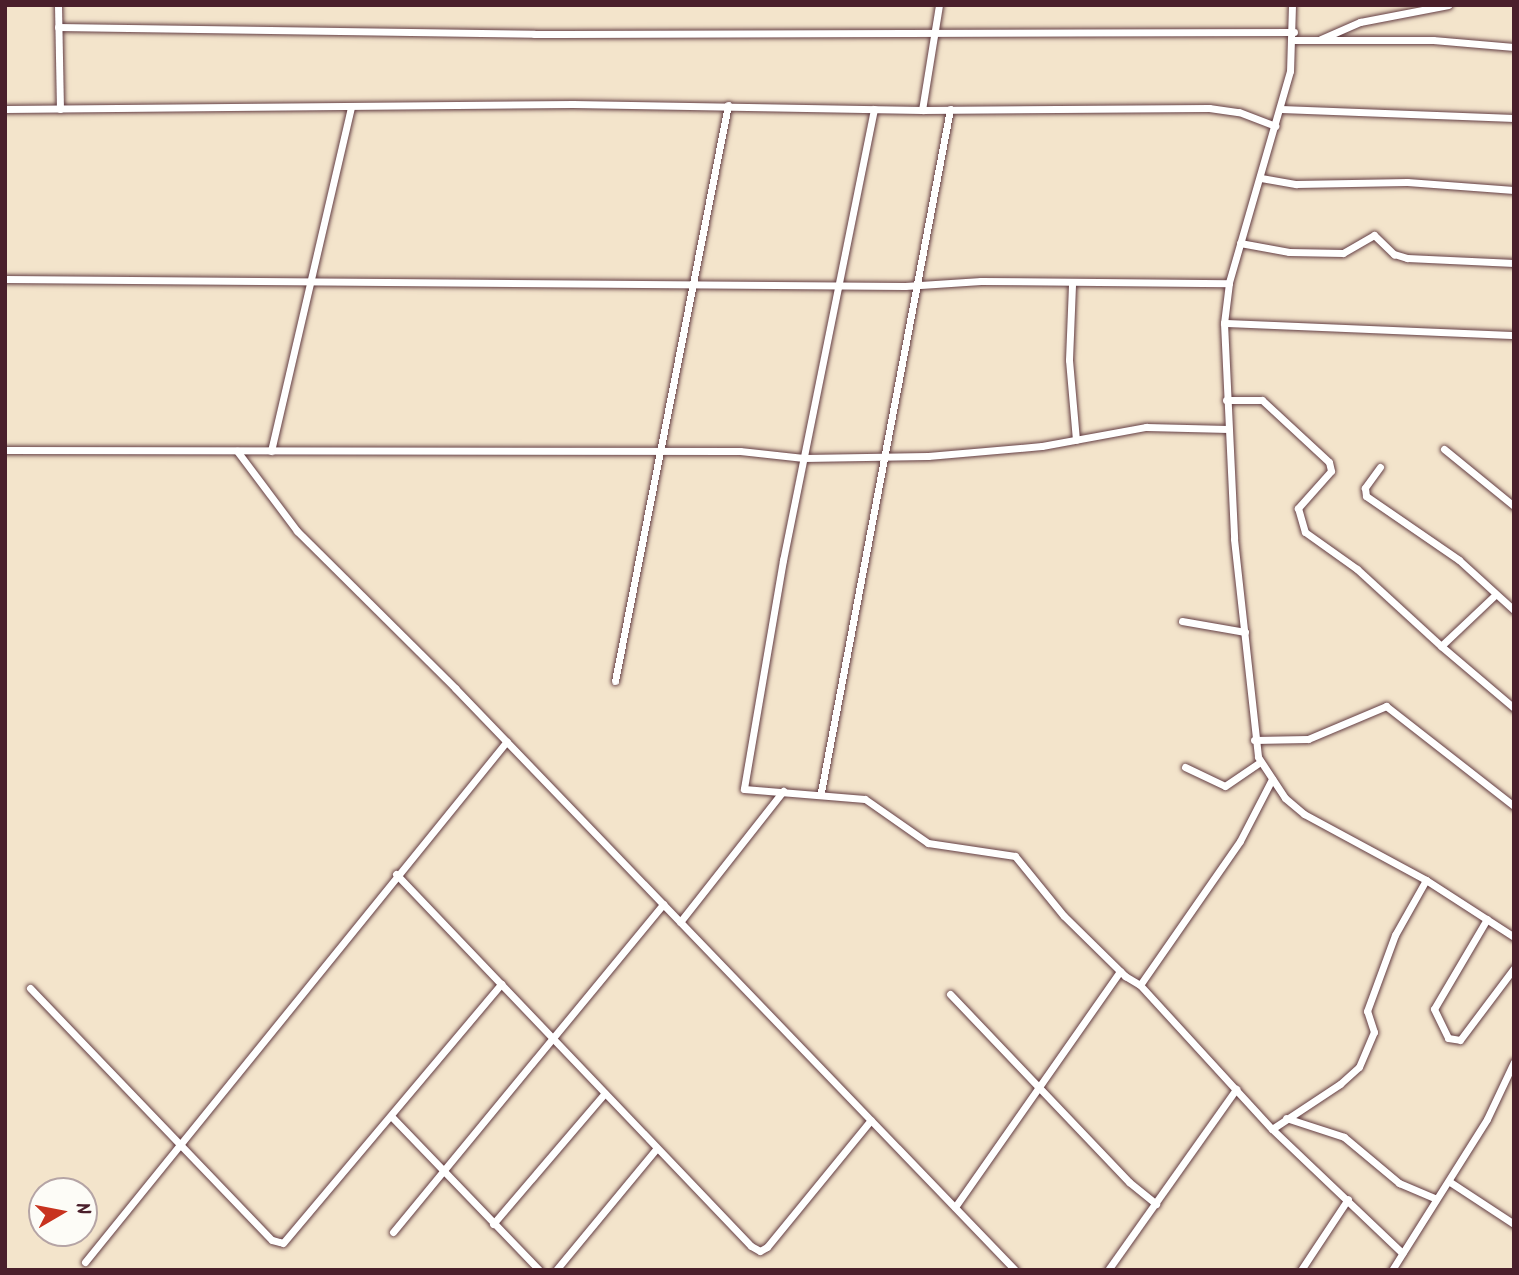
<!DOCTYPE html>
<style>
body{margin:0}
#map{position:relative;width:1519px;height:1275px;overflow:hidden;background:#f3e4cb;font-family:Kalam,sans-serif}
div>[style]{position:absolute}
.roads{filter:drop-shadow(0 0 2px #633d43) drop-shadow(0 0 2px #633d43)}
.minor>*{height:7px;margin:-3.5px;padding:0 3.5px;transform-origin:3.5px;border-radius:3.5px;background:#fff}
span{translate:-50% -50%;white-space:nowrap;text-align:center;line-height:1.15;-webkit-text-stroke:5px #fdfcf7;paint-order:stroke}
.frame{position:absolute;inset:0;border:7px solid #4a1f2b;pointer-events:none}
.north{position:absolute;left:28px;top:1177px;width:70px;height:70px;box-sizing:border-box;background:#fdfcf7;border:2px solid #b5a4a5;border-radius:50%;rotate:80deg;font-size:19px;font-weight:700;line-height:28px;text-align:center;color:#4a1f2b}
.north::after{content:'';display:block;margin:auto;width:24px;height:32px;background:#c8321e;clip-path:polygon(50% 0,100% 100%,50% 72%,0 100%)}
</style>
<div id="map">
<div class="roads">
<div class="minor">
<div style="left:58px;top:5px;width:104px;rotate:88.9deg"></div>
<div style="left:1292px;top:5px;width:66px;rotate:91.7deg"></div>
<div style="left:1290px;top:71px;width:221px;rotate:106.1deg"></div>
<div style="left:1229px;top:283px;width:40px;rotate:97.1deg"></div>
<div style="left:1224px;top:323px;width:216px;rotate:87.3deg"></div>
<div style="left:1234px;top:539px;width:219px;rotate:83.7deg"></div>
<div style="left:1258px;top:757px;width:49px;rotate:56.6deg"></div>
<div style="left:1285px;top:798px;width:25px;rotate:40deg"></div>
<div style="left:1304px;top:814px;width:139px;rotate:28.4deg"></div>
<div style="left:1426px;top:880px;width:105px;rotate:32.9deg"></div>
<div style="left:58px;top:27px;width:476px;rotate:0.8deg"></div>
<div style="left:534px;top:34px;width:760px;rotate:-0.15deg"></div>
<div style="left:1321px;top:39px;width:43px;rotate:-23.6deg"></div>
<div style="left:1360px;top:22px;width:90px;rotate:-10.9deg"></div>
<div style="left:1293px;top:40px;width:140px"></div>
<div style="left:1433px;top:40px;width:81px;rotate:4.9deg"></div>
<div style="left:5px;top:109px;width:568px;rotate:-0.5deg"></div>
<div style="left:573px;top:104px;width:349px;rotate:1deg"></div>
<div style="left:922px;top:110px;width:287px;rotate:-0.4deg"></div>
<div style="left:1209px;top:108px;width:30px;rotate:8deg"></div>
<div style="left:1239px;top:112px;width:39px;rotate:21deg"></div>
<div style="left:874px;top:109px;width:460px;rotate:101.4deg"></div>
<div style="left:783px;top:560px;width:232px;rotate:99.7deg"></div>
<div style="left:744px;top:789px;width:121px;rotate:4.7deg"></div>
<div style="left:865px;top:799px;width:77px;rotate:34.9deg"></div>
<div style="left:928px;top:843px;width:88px;rotate:8.5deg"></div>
<div style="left:1015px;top:856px;width:77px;rotate:50.8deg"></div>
<div style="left:1064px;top:916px;width:86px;rotate:44.5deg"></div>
<div style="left:1125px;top:976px;width:17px;rotate:31deg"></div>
<div style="left:1140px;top:985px;width:195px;rotate:47.5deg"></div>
<div style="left:1272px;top:1129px;width:180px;rotate:43.6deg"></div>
<div style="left:1281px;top:109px;width:233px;rotate:2.2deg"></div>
<div style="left:922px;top:110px;width:106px;rotate:-80.8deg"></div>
<div style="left:1261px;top:178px;width:36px;rotate:10deg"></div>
<div style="left:1296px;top:184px;width:111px;rotate:-1deg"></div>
<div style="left:1407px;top:182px;width:107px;rotate:4.3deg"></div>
<div style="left:1240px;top:243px;width:50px;rotate:10.4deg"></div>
<div style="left:1289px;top:252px;width:54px;rotate:1.1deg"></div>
<div style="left:1343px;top:253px;width:36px;rotate:-30deg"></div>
<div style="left:1374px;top:235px;width:28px;rotate:44deg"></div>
<div style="left:1394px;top:254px;width:14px;rotate:17deg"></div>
<div style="left:1407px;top:258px;width:107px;rotate:2.7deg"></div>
<div style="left:5px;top:279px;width:900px;rotate:0.45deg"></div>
<div style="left:905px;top:286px;width:76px;rotate:-3.8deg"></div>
<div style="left:981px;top:281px;width:248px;rotate:0.5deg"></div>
<div style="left:1072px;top:285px;width:75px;rotate:92.3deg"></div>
<div style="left:1069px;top:360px;width:80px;rotate:85deg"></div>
<div style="left:1224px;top:323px;width:290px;rotate:2.4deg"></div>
<div style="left:1226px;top:400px;width:36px"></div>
<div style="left:1262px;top:400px;width:91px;rotate:42.8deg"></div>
<div style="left:1329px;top:462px;width:9px;rotate:77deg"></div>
<div style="left:1331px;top:471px;width:50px;rotate:131.7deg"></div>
<div style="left:1298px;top:508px;width:25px;rotate:74deg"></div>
<div style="left:1305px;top:532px;width:64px;rotate:35.4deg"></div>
<div style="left:1357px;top:569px;width:114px;rotate:42.5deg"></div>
<div style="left:1444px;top:449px;width:90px;rotate:39.2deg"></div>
<div style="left:5px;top:450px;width:735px;rotate:0.08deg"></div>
<div style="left:740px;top:451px;width:64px;rotate:6.2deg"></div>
<div style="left:804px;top:458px;width:124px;rotate:-0.9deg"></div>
<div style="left:928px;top:456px;width:114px;rotate:-5deg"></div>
<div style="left:1042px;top:446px;width:106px;rotate:-10.4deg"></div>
<div style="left:1146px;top:427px;width:82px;rotate:1.4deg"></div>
<div style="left:237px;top:451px;width:100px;rotate:53.1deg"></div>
<div style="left:297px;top:531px;width:223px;rotate:44.8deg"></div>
<div style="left:455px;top:688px;width:808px;rotate:46.1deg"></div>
<div style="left:271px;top:451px;width:353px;rotate:-76.9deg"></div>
<div style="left:1380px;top:467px;width:26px;rotate:126deg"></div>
<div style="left:1365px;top:488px;width:8px;rotate:83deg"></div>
<div style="left:1366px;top:496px;width:113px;rotate:34.5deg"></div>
<div style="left:1459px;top:560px;width:74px;rotate:42.3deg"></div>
<div style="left:1495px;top:595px;width:74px;rotate:136.6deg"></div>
<div style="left:1441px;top:646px;width:96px;rotate:40.3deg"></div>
<div style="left:1182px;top:621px;width:64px;rotate:9.9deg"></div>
<div style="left:615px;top:681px;width:587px;rotate:-78.9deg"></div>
<div style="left:1254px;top:740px;width:54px;rotate:-1.1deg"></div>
<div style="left:1308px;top:739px;width:85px;rotate:-22.9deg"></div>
<div style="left:1386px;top:706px;width:162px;rotate:38deg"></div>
<div style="left:1185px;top:767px;width:44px;rotate:25.4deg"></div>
<div style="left:1225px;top:786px;width:42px;rotate:-34.4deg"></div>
<div style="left:821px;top:792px;width:695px;rotate:-79.3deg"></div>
<div style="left:396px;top:874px;width:514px;rotate:46.34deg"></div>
<div style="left:751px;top:1246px;width:10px;rotate:29deg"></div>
<div style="left:760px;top:1251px;width:8px;rotate:-30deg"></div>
<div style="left:767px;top:1247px;width:164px;rotate:-50.7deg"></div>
<div style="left:1487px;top:919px;width:104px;rotate:120.5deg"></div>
<div style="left:1434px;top:1009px;width:32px;rotate:64deg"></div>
<div style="left:1448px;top:1038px;width:12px;rotate:9deg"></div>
<div style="left:1460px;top:1040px;width:90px;rotate:-53.1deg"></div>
<div style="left:680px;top:922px;width:167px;rotate:-51.8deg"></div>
<div style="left:1140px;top:985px;width:175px;rotate:-55.2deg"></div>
<div style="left:1240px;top:841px;width:70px;rotate:-62.7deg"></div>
<div style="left:30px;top:988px;width:349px;rotate:46.2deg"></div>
<div style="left:272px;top:1240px;width:11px;rotate:15deg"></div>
<div style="left:283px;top:1243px;width:339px;rotate:-49.9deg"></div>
<div style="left:950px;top:994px;width:260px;rotate:46.4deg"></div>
<div style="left:1129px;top:1182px;width:35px;rotate:39deg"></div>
<div style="left:391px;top:1116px;width:214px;rotate:46.1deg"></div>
<div style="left:1286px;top:1118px;width:61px;rotate:18.1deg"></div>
<div style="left:1344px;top:1137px;width:72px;rotate:39.9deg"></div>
<div style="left:1399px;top:1183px;width:39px;rotate:23deg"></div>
<div style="left:1272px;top:1129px;width:82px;rotate:-33.5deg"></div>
<div style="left:1340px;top:1084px;width:25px;rotate:-42deg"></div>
<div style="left:1359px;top:1067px;width:38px;rotate:-67deg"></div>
<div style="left:1374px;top:1032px;width:22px;rotate:-108deg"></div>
<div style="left:1367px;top:1011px;width:81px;rotate:-69.8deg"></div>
<div style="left:1395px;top:935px;width:63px;rotate:-60.6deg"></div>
<div style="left:1450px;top:1182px;width:77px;rotate:33.3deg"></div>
<div style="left:955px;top:1207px;width:288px;rotate:-55deg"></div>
<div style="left:493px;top:1224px;width:172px;rotate:-49.5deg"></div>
<div style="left:393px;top:1232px;width:425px;rotate:-50.5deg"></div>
<div style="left:85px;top:1262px;width:670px;rotate:-50.99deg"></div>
<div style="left:556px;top:1270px;width:158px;rotate:-50.4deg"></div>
<div style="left:1108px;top:1270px;width:222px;rotate:-54.7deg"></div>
<div style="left:1301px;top:1270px;width:85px;rotate:-56.5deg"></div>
<div style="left:1392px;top:1270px;width:178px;rotate:-57.8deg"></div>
<div style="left:1487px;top:1119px;width:63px;rotate:-64.7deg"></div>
</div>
</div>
<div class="frame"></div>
<div class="north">N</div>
</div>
